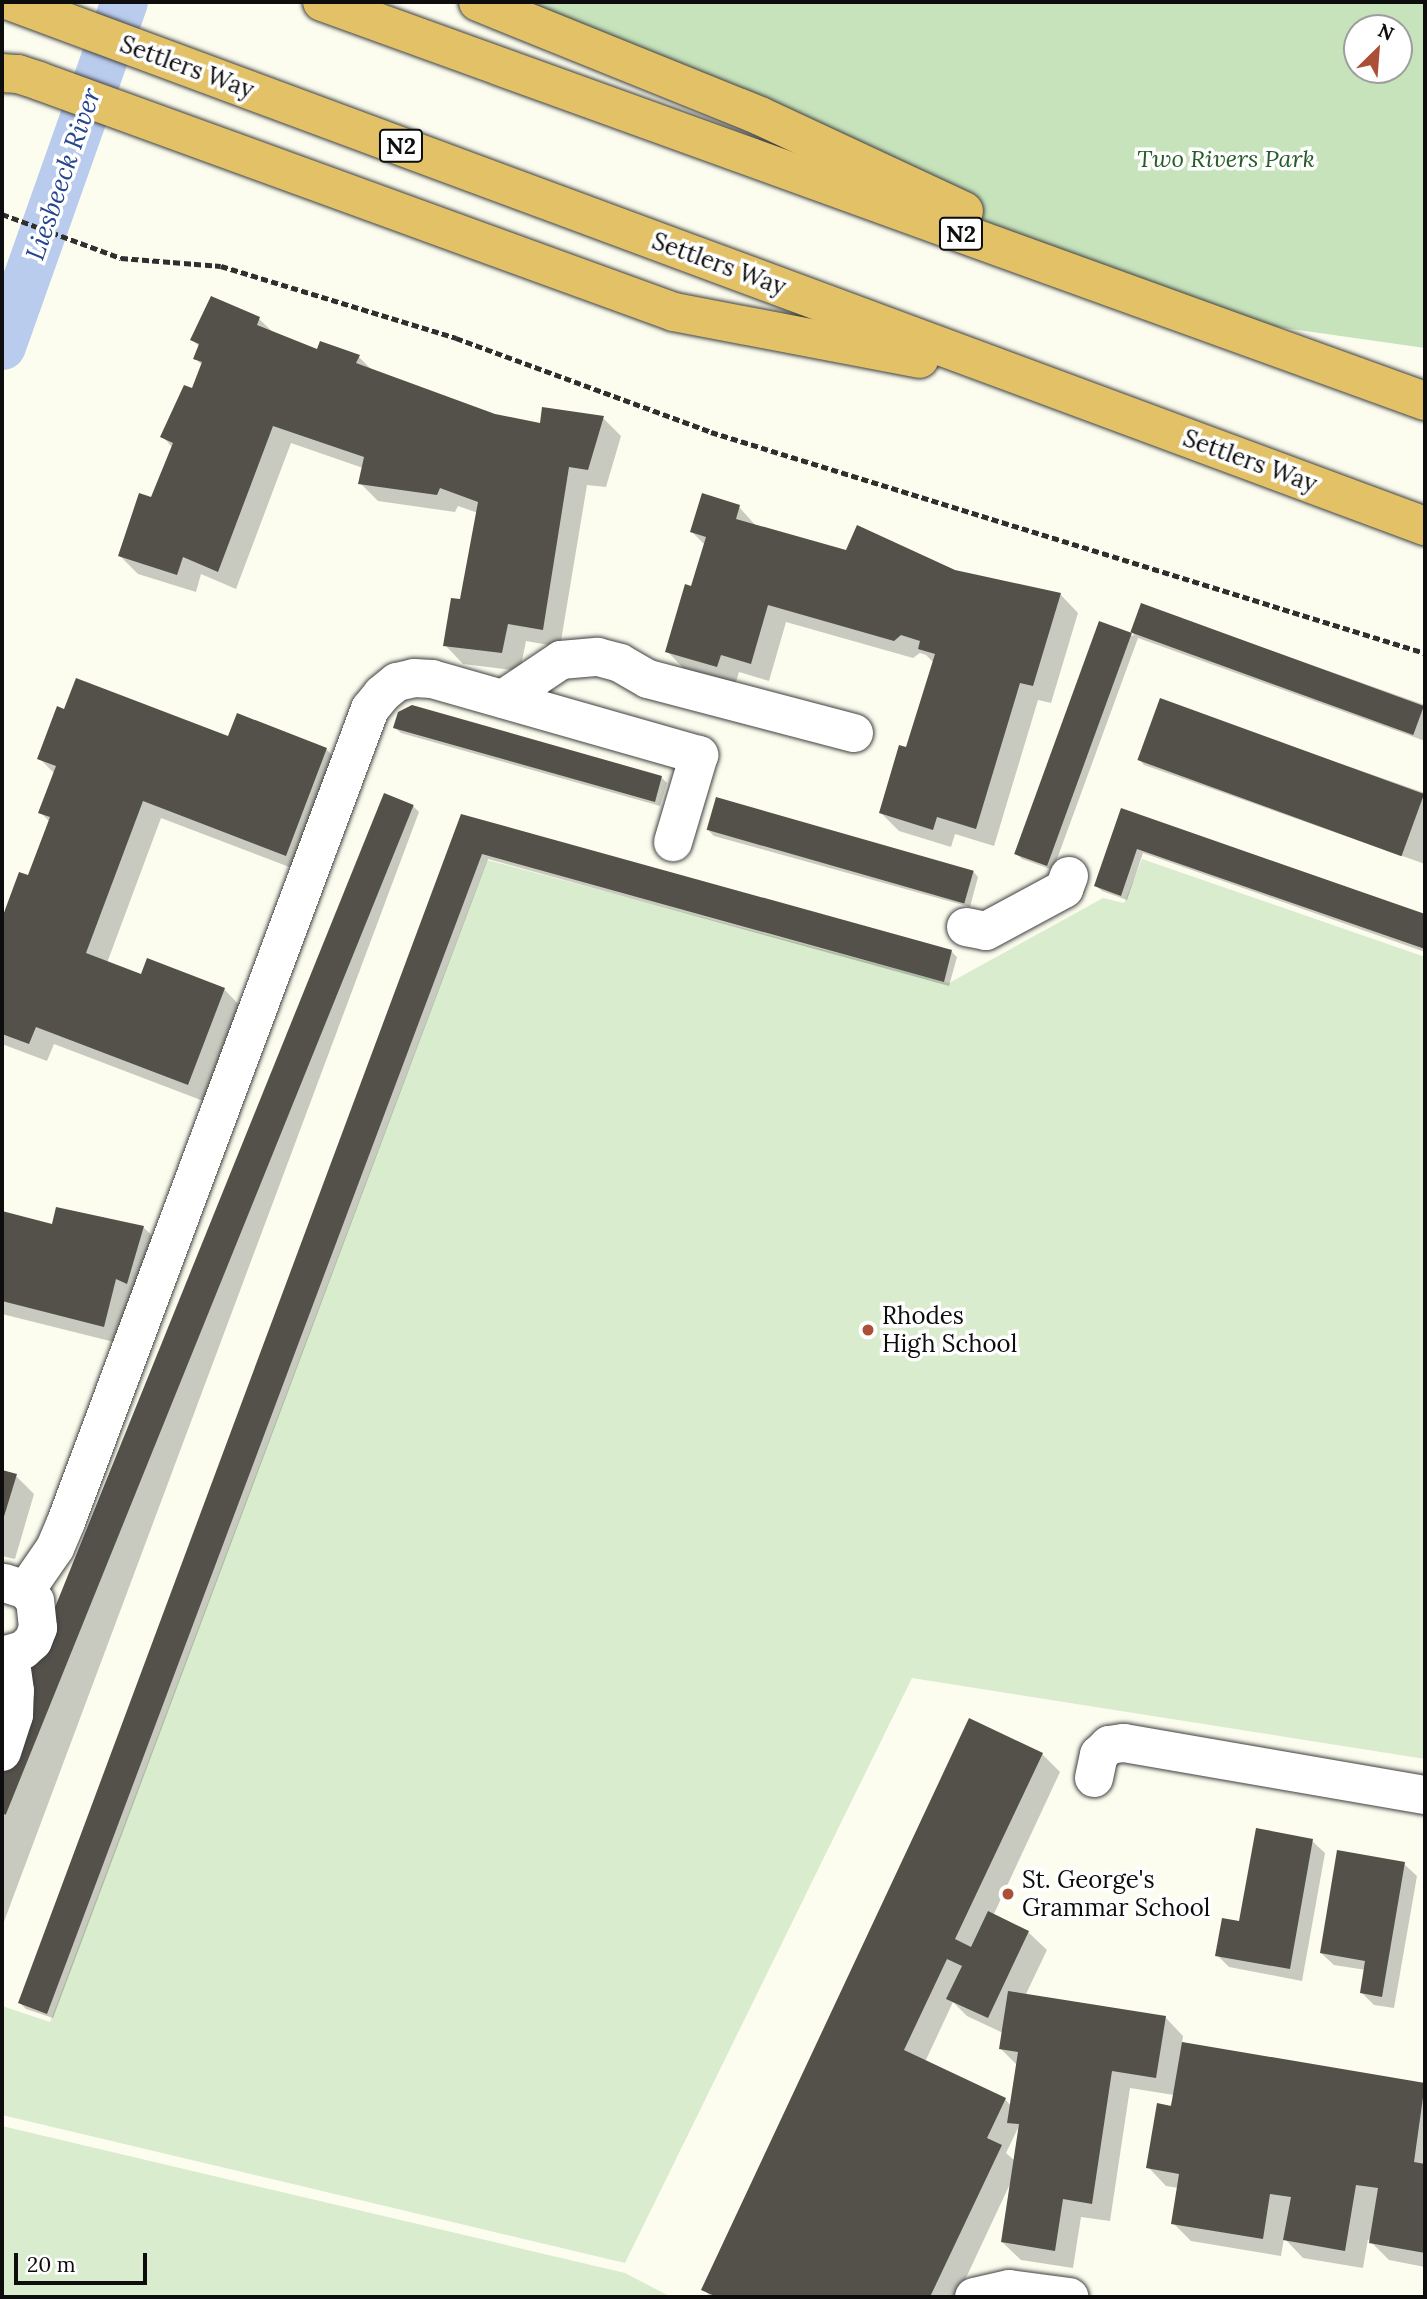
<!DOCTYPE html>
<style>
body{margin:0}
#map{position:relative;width:1427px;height:2299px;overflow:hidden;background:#fcfdef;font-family:Lora,serif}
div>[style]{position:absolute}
.green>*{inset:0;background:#c6e3bc}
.pitch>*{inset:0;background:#d9eccd}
.shadow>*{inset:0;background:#0003}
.canal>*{height:47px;margin:-23.5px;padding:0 23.5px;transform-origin:23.5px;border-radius:23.5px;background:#b9ccee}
.building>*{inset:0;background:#54514b;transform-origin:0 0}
.path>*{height:4.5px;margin-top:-2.25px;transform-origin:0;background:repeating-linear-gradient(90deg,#2f2f2f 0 7px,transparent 0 10.5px)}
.roads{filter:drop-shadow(0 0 2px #404040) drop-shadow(0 0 2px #404040)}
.minor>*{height:38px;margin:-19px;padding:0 19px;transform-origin:19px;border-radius:19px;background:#fff}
.highway>*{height:38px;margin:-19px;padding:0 19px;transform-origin:19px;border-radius:19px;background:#e2c167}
.dots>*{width:19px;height:19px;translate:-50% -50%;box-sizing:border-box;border:4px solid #fff;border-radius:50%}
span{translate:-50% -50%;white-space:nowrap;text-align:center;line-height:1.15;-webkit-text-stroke:7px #fff;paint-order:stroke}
.shield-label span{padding:2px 5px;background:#fff;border:2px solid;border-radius:5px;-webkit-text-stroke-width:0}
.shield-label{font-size:23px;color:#0d0d0d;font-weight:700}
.street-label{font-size:24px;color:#0d0d0d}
.park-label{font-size:24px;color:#255c29;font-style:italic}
.poi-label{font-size:24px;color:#0d0d0d}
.left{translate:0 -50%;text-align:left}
.water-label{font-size:26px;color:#26458f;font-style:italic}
.frame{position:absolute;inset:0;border:4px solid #0d0d0d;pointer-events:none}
.north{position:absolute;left:1343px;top:14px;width:70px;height:70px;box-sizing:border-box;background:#fff;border:2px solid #9e9e9e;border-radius:50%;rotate:25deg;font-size:19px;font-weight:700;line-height:28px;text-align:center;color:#0d0d0d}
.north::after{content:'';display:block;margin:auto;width:24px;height:32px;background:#ab5036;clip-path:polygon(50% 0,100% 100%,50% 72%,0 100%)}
.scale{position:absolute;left:14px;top:2253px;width:133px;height:32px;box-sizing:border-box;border:4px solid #0d0d0d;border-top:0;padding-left:9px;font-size:21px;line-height:24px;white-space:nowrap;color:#0d0d0d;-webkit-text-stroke:5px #fff;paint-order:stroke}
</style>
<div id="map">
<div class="green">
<div style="clip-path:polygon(evenodd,478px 2px,1425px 2px,1425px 348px,1185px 314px,760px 116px,478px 2px,1357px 28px,1399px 28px,1399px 70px,1357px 70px,1357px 28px)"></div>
</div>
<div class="pitch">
<div style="clip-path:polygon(1142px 859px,1425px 957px,1425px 1759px,912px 1678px,625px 2263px,2px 2115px,2px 2006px,50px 2022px,487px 860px,949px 983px,1103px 898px,1124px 903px)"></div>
<div style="clip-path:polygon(2px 2126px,625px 2273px,671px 2297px,2px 2297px)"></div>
</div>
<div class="shadow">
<div style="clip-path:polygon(211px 298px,259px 319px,275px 334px,318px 352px,321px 344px,359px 357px,373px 371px,494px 416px,542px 425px,603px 418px,621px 436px,606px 487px,587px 485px,560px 647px,526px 641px,520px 671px,463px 664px,445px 645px,462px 601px,478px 513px,458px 506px,455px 512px,378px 501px,360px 483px,363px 468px,291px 443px,236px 589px,201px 574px,196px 592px,138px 574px,120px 556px,152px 499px,173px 448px,162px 436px,193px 391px,203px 366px,196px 359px,200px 347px,192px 340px)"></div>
<div style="clip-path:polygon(739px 507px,757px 527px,847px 553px,1060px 594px,1078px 613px,1051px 703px,1038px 700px,994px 846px,955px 834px,951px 847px,899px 831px,881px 813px,907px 750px,934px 663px,926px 655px,920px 653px,913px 658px,786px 622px,769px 681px,739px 672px,735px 685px,685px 670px,667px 651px,693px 589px,705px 545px,692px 532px)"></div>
<div style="clip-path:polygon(1142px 605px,1425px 705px,1425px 741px,1138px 638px,1053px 870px,1022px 859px,1016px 853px,1100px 623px,1133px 636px)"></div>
<div style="clip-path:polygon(1161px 701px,1425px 793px,1425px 864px,1144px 765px,1139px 759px)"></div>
<div style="clip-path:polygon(395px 728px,661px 777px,667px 783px,660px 806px,401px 733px)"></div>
<div style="clip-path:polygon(229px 738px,326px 749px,344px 768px,305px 873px,161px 818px,107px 963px,142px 976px,224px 989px,242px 1008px,206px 1102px,54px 1044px,47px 1061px,2px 1044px,2px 923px,20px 874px,29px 877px,50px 822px,40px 812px,55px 774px,39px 758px)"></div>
<div style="clip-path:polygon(385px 795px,413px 806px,419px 812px,2px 1927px,2px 1818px)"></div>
<div style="clip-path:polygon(1122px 810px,1425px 916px,1425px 952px,1143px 853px,1127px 900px,1102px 891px,1096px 886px)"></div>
<div style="clip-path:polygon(462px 817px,952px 952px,957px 957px,949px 986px,488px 859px,53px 2018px,26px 2009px,20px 2003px)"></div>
<div style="clip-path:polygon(708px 830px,973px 871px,978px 877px,970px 907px,714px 836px)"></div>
<div style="clip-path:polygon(2px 1213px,53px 1226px,143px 1227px,162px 1245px,122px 1344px,2px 1314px)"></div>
<div style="clip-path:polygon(2px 1472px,16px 1476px,34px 1494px,15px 1559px,2px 1556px)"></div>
<div style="clip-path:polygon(evenodd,1042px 1754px,1060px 1772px,993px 1916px,1028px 1932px,1047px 1950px,1025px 1996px,1165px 2017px,1183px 2036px,1182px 2043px,1425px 2085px,1425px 2267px,1389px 2260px,1368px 2239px,1363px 2268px,1303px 2258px,1284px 2238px,1281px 2256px,1191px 2241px,1173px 2223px,1179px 2188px,1166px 2186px,1148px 2167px,1174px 2095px,1130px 2088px,1110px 2221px,1081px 2217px,1073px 2268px,1021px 2260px,1002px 2242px,1010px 2184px,957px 2297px,711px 2297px,703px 2289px,1042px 1754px,953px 2002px,967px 2016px,1003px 2033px,1001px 2049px,1017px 2065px,1011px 2106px,1005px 2099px,925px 2062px,953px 2002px,1042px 1754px,1019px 2126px,1015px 2161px,1006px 2153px,1019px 2126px)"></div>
<div style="clip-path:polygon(1312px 1841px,1325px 1853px,1302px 1981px,1229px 1967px,1217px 1955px)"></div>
<div style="clip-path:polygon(1404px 1864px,1417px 1876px,1394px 2008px,1374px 2005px,1362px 1993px,1366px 1970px,1334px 1965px,1321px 1953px)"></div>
</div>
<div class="canal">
<div style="left:2px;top:346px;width:365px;rotate:-70.5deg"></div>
</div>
<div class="building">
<div style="clip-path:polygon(211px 296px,260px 317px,257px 325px,317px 349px,320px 341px,360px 355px,356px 363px,495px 414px,540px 423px,542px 407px,604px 416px,588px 470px,569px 467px,543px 630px,508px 624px,502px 653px,443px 646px,451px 598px,460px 599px,478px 502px,440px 488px,437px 495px,358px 484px,364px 457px,273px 426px,218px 572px,183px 557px,177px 575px,118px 556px,139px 493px,151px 497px,173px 443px,160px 437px,184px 385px,192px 388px,202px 362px,193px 359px,199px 344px,190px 340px)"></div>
<div style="clip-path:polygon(702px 493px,740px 505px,736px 519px,846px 550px,857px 525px,955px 570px,1061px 593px,1033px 686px,1020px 683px,976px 829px,937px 817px,933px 830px,879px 813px,899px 745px,906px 747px,935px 654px,918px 649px,920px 641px,901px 635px,894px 641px,768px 605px,751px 664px,721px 655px,717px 667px,665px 652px,685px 584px,691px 586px,706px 537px,690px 532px)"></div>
<div style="left:1141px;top:603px;width:301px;height:31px;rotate:20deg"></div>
<div style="left:1099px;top:621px;width:35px;height:248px;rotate:20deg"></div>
<div style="clip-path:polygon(76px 678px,228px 736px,237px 713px,327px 748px,286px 856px,143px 801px,86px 953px,141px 974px,147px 958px,225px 988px,188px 1085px,36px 1027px,29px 1044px,2px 1034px,2px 918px,19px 872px,28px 875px,50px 817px,38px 813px,56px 766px,37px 759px,57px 706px,64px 709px)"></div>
<div style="left:1160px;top:698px;width:281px;height:66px;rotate:20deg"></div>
<div style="clip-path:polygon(412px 705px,662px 776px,655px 802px,393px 728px,398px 712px)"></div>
<div style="left:384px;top:793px;width:32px;height:1089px;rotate:22deg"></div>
<div style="left:716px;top:797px;width:268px;height:34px;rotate:16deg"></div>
<div style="clip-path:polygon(1121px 808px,1425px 914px,1425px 949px,1137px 849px,1121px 896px,1094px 886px)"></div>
<div style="clip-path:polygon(461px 814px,952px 950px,944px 982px,482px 854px,47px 2014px,18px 2003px)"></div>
<div style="clip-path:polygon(56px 1207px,144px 1226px,127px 1284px,116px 1279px,104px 1327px,2px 1301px,2px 1211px,52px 1224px)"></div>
<div style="clip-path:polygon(2px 1470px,17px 1474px,2px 1523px)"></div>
<div style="clip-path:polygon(969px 1718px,1043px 1753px,955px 1939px,971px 1947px,988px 1911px,1029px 1931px,988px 2018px,946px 1999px,962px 1966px,947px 1959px,904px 2050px,1006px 2098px,987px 2138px,1002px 2145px,930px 2297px,717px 2297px,701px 2290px)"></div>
<div style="clip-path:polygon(1256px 1828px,1313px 1839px,1290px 1969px,1215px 1956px,1222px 1918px,1239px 1921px)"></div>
<div style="clip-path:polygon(1337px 1850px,1405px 1862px,1382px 1997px,1360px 1993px,1365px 1961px,1320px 1953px)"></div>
<div style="clip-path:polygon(1008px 1991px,1166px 2016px,1156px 2078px,1112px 2071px,1092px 2204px,1063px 2199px,1055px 2251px,1001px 2242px,1019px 2124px,1007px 2123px,1018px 2052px,999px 2049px)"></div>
<div style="clip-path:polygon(1182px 2042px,1425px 2083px,1414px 2162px,1425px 2164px,1425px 2253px,1369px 2243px,1378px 2188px,1356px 2185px,1345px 2251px,1283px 2240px,1291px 2197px,1270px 2194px,1263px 2239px,1171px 2224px,1179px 2174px,1146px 2168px,1157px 2103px,1171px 2106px)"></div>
</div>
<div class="path">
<div style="left:2px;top:214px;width:127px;rotate:20.3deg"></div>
<div style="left:121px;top:258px;width:100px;rotate:4.6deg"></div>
<div style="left:221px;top:266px;width:246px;rotate:17deg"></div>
<div style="left:456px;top:338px;width:272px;rotate:20.2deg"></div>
<div style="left:711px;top:432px;width:747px;rotate:17.2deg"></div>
</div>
<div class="roads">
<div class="minor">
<div style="left:503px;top:699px;width:70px;rotate:-33.9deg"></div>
<div style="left:561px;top:660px;width:37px;rotate:-5deg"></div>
<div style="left:598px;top:657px;width:23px;rotate:15deg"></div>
<div style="left:620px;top:663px;width:32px;rotate:30deg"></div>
<div style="left:648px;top:679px;width:213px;rotate:14.7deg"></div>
<div style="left:966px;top:927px;width:20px;rotate:11deg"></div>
<div style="left:986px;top:931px;width:89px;rotate:-28.3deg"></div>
<div style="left:1064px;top:889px;width:14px;rotate:-69deg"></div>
<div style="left:26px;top:1590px;width:51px;rotate:-55.4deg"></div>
<div style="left:55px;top:1548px;width:28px;rotate:-67deg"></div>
<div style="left:66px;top:1522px;width:868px;rotate:-69.5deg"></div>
<div style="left:370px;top:709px;width:19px;rotate:-51deg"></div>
<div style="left:382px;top:694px;width:19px;rotate:-39deg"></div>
<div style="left:397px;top:682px;width:17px;rotate:-13deg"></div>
<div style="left:414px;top:678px;width:18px;rotate:3deg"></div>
<div style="left:432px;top:679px;width:278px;rotate:15.9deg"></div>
<div style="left:699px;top:755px;width:91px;rotate:106.6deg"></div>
<div style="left:2px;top:1656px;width:22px;rotate:-16deg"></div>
<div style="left:23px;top:1650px;width:13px;rotate:-42deg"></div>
<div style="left:33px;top:1641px;width:14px;rotate:-69deg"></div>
<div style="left:38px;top:1628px;width:27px;rotate:-96deg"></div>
<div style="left:35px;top:1601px;width:14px;rotate:-129deg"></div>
<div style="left:26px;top:1590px;width:23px;rotate:-162deg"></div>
<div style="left:2px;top:1752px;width:39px;rotate:-72deg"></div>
<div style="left:14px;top:1715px;width:24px;rotate:-88deg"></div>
<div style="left:15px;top:1691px;width:36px;rotate:-98deg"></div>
<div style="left:1094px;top:1778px;width:24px;rotate:-78deg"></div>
<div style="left:1099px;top:1755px;width:14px;rotate:-45deg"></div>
<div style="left:1109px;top:1745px;width:15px;rotate:-8deg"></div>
<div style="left:1124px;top:1743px;width:305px;rotate:9.8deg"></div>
<div style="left:974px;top:2297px;width:36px;rotate:-13deg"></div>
<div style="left:1009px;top:2289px;width:61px;rotate:7.6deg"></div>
</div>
<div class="highway">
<div style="left:12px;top:2px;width:1507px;rotate:20.35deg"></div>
<div style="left:322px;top:2px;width:1173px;rotate:19.89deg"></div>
<div style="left:478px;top:2px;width:304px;rotate:22deg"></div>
<div style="left:760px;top:116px;width:225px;rotate:25deg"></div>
<div style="left:2px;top:73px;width:16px;rotate:4deg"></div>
<div style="left:18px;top:74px;width:22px;rotate:18deg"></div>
<div style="left:39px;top:81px;width:676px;rotate:19.99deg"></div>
<div style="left:674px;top:312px;width:250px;rotate:10.8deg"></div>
</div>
</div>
<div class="dots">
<div style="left:868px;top:1330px;background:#ab5036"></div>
<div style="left:1008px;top:1894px;background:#ab5036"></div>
</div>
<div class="shield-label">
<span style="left:401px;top:146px">N2</span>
<span style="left:961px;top:234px">N2</span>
</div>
<div class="street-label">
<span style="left:187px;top:67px;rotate:20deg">Settlers Way</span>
<span style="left:719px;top:264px;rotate:20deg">Settlers Way</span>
<span style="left:1250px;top:461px;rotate:20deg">Settlers Way</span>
</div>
<div class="park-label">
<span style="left:1226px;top:159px">Two Rivers Park</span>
</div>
<div class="poi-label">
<span class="left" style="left:882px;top:1330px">Rhodes<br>High School</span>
<span class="left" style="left:1022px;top:1894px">St. George's<br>Grammar School</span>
</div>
<div class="water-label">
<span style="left:63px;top:174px;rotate:-71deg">Liesbeeck River</span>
</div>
<div class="frame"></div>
<div class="north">N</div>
<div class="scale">20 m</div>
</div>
